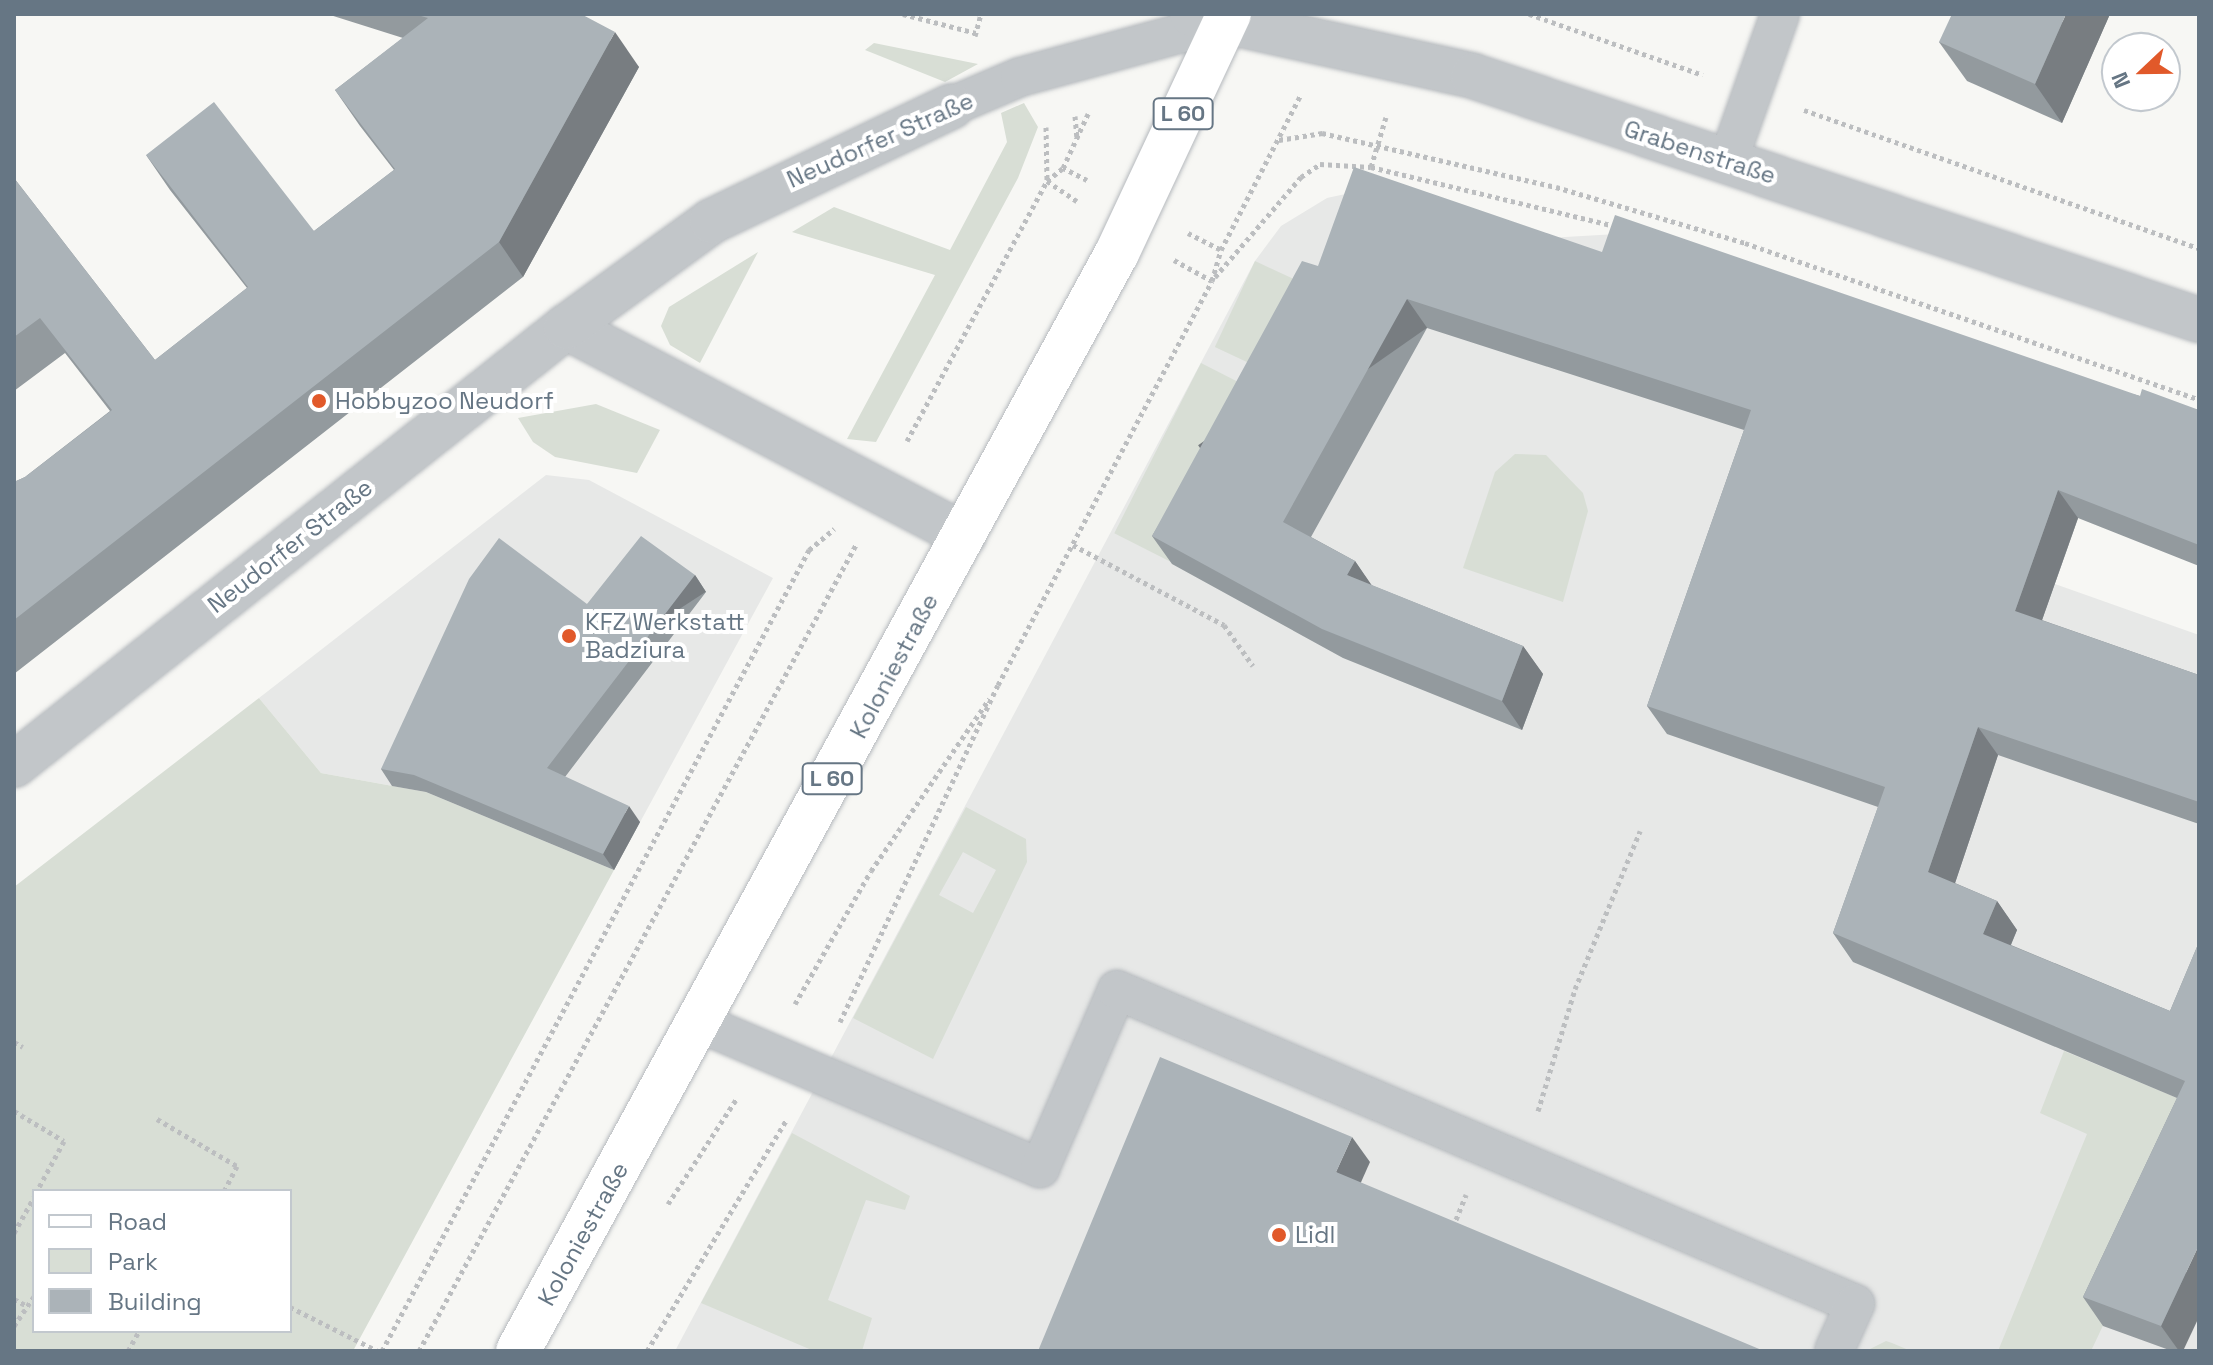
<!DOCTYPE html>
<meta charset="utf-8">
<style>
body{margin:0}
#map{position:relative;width:2213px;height:1365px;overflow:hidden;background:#f7f7f4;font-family:"Space Grotesk",sans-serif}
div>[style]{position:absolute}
.built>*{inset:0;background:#e7e8e7}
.green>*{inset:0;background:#d8ded5;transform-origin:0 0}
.path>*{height:5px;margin-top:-2.5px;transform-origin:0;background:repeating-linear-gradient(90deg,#bcbec0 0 4px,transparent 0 8px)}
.roads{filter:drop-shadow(0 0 2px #b5b9bd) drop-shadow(0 0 2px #b5b9bd)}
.service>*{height:38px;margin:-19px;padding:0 19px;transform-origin:19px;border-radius:19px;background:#c2c6c9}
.minor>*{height:44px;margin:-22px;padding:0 22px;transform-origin:22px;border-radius:22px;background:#c2c6c9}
.primary>*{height:44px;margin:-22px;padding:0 22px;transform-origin:22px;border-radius:22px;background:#fff}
.wall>*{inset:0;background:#939a9e}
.shaded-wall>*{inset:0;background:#787d81;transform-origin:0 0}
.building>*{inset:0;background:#abb3b8}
.dots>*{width:22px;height:22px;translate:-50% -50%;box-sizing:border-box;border:4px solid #fff;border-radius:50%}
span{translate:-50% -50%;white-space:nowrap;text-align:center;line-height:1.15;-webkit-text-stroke:8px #fff;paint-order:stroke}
.shield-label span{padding:2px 6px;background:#fff;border:2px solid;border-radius:6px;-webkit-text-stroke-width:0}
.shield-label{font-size:22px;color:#667684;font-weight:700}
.street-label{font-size:24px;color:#667684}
.poi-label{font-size:24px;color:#667684}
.left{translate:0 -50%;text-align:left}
.frame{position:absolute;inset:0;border:16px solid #667684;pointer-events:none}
.legend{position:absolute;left:32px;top:1189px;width:260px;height:144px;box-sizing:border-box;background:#fff;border:2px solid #c2c8ce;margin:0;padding:10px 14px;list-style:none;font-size:24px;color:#667684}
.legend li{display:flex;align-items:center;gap:16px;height:40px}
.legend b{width:40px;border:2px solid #c2c8ce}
.north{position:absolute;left:2101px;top:32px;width:80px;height:80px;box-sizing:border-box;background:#fff;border:2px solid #c2c8ce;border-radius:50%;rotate:248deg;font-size:22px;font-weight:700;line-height:32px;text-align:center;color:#667684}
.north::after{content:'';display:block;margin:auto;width:28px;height:36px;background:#e1592a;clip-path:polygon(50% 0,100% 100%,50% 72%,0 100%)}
</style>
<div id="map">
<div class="built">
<div style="clip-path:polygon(1373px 188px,1548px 238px,1634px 233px,2117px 409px,2055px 584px,2199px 635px,2199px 1351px,675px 1351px,1255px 261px,1281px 226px,1327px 198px)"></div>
<div style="clip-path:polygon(546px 475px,589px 480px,773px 578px,614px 870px,426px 792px,321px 773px,259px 698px)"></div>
</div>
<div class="green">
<div style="clip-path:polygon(874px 43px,978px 64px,945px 82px,865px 50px)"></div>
<div style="clip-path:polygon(1024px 103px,1038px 127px,1018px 178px,876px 442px,847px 439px,935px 275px,792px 232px,834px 207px,950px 250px,1007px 142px,1001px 113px)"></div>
<div style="clip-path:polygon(758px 252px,700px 363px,670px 345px,661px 326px,669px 307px)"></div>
<div style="left:1255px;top:261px;width:73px;height:95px;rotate:25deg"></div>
<div style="left:1201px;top:363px;width:72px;height:191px;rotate:27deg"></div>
<div style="clip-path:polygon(596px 404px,660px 430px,637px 473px,555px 457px,533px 442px,518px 418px)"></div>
<div style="clip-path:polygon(1515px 454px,1546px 455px,1583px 493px,1588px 511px,1563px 602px,1463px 568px,1495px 472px)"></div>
<div style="clip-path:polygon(evenodd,259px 698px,321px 773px,426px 792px,614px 870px,353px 1351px,14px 1351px,14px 887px,259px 698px,34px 1191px,290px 1191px,290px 1331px,34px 1331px,34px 1191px)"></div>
<div style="clip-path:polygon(evenodd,966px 807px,1026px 839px,1027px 862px,933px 1059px,853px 1018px,966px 807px,963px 852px,996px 870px,973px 913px,939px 895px,963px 852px)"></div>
<div style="clip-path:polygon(2064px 1051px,2199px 1107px,2199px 1122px,2091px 1351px,1998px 1351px,2087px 1134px,2040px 1113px)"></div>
<div style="clip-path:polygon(792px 1133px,910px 1196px,905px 1210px,866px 1200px,828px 1300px,872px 1318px,862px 1351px,814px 1351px,701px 1303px)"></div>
<div style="clip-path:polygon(1886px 1341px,1892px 1343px,1911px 1351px,1866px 1351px)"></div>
</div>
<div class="path">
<div style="left:903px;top:14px;width:75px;rotate:14.6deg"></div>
<div style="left:1529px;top:14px;width:184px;rotate:19.3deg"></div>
<div style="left:975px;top:36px;width:23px;rotate:-75deg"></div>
<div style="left:1804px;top:110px;width:418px;rotate:19.3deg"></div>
<div style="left:1075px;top:116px;width:22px;rotate:85deg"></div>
<div style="left:1046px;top:127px;width:54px;rotate:88.9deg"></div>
<div style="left:1047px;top:181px;width:36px;rotate:34deg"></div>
<div style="left:1279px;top:140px;width:44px;rotate:-9.2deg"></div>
<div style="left:1322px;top:133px;width:240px;rotate:13deg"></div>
<div style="left:1556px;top:187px;width:197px;rotate:16.5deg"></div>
<div style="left:1745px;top:243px;width:480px;rotate:19deg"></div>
<div style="left:1371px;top:167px;width:251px;rotate:13.6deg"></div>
<div style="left:1087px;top:180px;width:27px;rotate:-153deg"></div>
<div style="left:1063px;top:168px;width:60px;rotate:-65.2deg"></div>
<div style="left:1188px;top:233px;width:37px;rotate:27deg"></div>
<div style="left:1221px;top:250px;width:173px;rotate:-62.8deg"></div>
<div style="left:1174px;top:260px;width:43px;rotate:28.9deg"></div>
<div style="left:1215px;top:277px;width:132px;rotate:-49.3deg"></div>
<div style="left:1301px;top:177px;width:23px;rotate:-34deg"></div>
<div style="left:1320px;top:164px;width:51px;rotate:3.4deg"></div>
<div style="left:1371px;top:167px;width:52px;rotate:-73.3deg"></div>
<div style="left:907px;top:441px;width:295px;rotate:-61.7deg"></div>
<div style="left:1047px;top:181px;width:21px;rotate:-39deg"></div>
<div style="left:1073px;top:545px;width:171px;rotate:27.9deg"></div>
<div style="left:1224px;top:625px;width:50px;rotate:54.7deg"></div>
<div style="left:795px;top:1004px;width:153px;rotate:-60.3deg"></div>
<div style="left:871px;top:871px;width:209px;rotate:-55.5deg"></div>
<div style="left:840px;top:1022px;width:372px;rotate:-64.9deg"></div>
<div style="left:998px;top:685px;width:457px;rotate:-62.1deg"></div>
<div style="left:1212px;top:281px;width:32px;rotate:-74deg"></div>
<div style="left:14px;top:1042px;width:10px;rotate:29deg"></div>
<div style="left:14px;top:1111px;width:58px;rotate:31deg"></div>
<div style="left:64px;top:1141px;width:57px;rotate:118.4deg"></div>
<div style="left:1538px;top:1111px;width:127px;rotate:-73.1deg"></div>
<div style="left:1575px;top:989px;width:171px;rotate:-67.6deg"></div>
<div style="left:157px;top:1119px;width:93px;rotate:30.4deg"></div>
<div style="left:237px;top:1166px;width:28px;rotate:117deg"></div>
<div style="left:668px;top:1204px;width:126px;rotate:-56.9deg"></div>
<div style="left:1453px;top:1227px;width:35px;rotate:-68deg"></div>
<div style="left:14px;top:1233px;width:41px;rotate:-60.9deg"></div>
<div style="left:14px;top:1299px;width:15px;rotate:28deg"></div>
<div style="left:290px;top:1307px;width:98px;rotate:26.6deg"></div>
<div style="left:14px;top:1326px;width:36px;rotate:-56deg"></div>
<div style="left:128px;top:1351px;width:23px;rotate:-61deg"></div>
<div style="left:382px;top:1351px;width:908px;rotate:-61.94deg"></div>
<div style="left:809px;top:550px;width:33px;rotate:-40deg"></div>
<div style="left:419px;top:1351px;width:919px;rotate:-61.54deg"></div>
<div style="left:647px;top:1351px;width:271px;rotate:-58.9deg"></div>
</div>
<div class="roads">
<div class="service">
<div style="left:952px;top:106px;width:74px;rotate:-23.1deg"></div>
<div style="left:1020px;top:77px;width:213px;rotate:-15.2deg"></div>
<div style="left:1728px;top:161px;width:156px;rotate:-70.5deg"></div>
<div style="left:700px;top:1023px;width:370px;rotate:23.1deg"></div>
<div style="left:1040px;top:1168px;width:194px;rotate:-66.6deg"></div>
<div style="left:1117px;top:990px;width:802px;rotate:23.05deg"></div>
<div style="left:1855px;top:1304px;width:51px;rotate:114.1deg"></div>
</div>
<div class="minor">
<div style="left:1192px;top:14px;width:288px;rotate:12.4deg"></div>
<div style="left:1473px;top:76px;width:766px;rotate:18.58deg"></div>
<div style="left:566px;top:327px;width:449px;rotate:27.6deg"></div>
<div style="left:14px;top:765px;width:705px;rotate:-38.43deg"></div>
<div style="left:566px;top:327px;width:180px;rotate:-36deg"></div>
<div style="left:712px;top:221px;width:266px;rotate:-25.6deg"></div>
</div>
<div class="primary">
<div style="left:518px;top:1351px;width:1251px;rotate:-61.39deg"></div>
<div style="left:1117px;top:253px;width:264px;rotate:-64.9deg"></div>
</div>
</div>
<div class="wall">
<div style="clip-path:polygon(327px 14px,581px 14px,639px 67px,523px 277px,14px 674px,14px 482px,25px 477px,110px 411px,65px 353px,14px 391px,14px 178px,155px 360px,247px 288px,170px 190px,146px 155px,314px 231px,394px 170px,360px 126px,335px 90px,403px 38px)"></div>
<div style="clip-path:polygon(2110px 14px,2062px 123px,1967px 81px,1939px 42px)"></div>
<div style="clip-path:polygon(1602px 252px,2140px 396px,2199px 410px,2199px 566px,2078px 518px,2042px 620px,2199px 675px,2199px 824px,1998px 755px,1955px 883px,1997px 901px,2017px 930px,2011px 945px,2170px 1011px,2199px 942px,2183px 1351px,2172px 1351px,2103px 1326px,2083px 1297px,2177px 1098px,1853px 962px,1833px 933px,1878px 807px,1667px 734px,1647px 706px,1744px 430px,1427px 328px,1311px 537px,1355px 561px,1371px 585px,1523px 646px,1543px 674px,1522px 730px,1343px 658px,1172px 564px,1152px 536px,1318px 266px)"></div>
<div style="clip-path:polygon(695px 575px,706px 592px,565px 777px,640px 822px,614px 870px,426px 792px,392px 786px,381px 769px,587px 604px)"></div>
</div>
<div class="shaded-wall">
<div style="clip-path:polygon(2066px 14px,2110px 14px,2062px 123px,2035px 84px)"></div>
<div style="clip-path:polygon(615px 32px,639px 67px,523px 277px,499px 242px)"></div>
<div style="left:1407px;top:299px;width:35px;height:255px;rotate:55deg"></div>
<div style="clip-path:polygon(2058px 490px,2078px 518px,2035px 640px,2015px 611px)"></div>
<div style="clip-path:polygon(1355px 561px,1375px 590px,1347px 575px)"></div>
<div style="left:695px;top:575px;width:20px;height:243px;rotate:57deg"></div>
<div style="clip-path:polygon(1523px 646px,1543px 674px,1522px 730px,1502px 701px)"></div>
<div style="clip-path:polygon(1978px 727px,1998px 755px,1949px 901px,1928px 872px)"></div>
<div style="clip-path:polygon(629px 806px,640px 822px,614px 870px,603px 854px)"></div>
<div style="clip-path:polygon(1997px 901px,2017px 930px,2003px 963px,1983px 934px)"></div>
<div style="clip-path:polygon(1352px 1137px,1370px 1162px,1354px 1198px,1336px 1172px)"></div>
<div style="clip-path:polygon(2199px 1245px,2199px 1317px,2183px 1351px,2179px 1351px,2161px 1326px)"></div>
</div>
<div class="building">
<div style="clip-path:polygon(414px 14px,581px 14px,615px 32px,499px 242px,14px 620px,14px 482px,25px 477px,112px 410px,40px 318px,14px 337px,14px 178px,155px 360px,248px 287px,146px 155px,214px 102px,314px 231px,395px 169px,335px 90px,428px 18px)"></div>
<div style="clip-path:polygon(1952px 14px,2066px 14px,2035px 84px,1939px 42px)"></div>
<div style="clip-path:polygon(1354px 167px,1602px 252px,1615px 215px,2140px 396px,2142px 389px,2199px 410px,2199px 545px,2058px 490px,2015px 611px,2199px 675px,2199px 802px,1978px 727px,1928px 872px,1997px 901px,1983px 934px,2170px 1011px,2199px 942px,2199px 1245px,2161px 1326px,2083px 1297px,2185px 1081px,1833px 933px,1885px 787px,1647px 706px,1751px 410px,1407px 299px,1283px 522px,1355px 561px,1347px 575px,1523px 646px,1502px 701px,1322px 629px,1152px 536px,1302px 261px,1318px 266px)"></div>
<div style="clip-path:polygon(641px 536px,695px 575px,547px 768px,629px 806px,603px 854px,414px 775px,381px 769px,469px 579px,499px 538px,587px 604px)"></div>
<div style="clip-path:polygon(1160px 1057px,1352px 1137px,1336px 1172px,1764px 1351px,1038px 1351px)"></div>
</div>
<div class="dots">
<div style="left:319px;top:401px;background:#e1592a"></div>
<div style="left:569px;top:636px;background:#e1592a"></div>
<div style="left:1279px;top:1235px;background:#e1592a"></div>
</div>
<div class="shield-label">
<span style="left:1183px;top:114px">L 60</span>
<span style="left:832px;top:779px">L 60</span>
</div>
<div class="street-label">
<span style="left:880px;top:140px;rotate:-24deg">Neudorfer Straße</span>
<span style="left:1700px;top:152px;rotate:18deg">Grabenstraße</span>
<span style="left:290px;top:546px;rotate:-38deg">Neudorfer Straße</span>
<span style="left:894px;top:666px;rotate:-62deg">Koloniestraße</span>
<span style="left:583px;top:1234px;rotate:-61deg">Koloniestraße</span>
</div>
<div class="poi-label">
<span class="left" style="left:335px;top:401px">Hobbyzoo Neudorf</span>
<span class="left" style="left:585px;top:636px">KFZ Werkstatt<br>Badziura</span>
<span class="left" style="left:1295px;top:1235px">Lidl</span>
</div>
<div class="frame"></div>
<ul class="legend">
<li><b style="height:10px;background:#fff"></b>Road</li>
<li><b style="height:22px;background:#d8ded5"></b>Park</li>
<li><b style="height:22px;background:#abb3b8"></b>Building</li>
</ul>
<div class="north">N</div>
</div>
